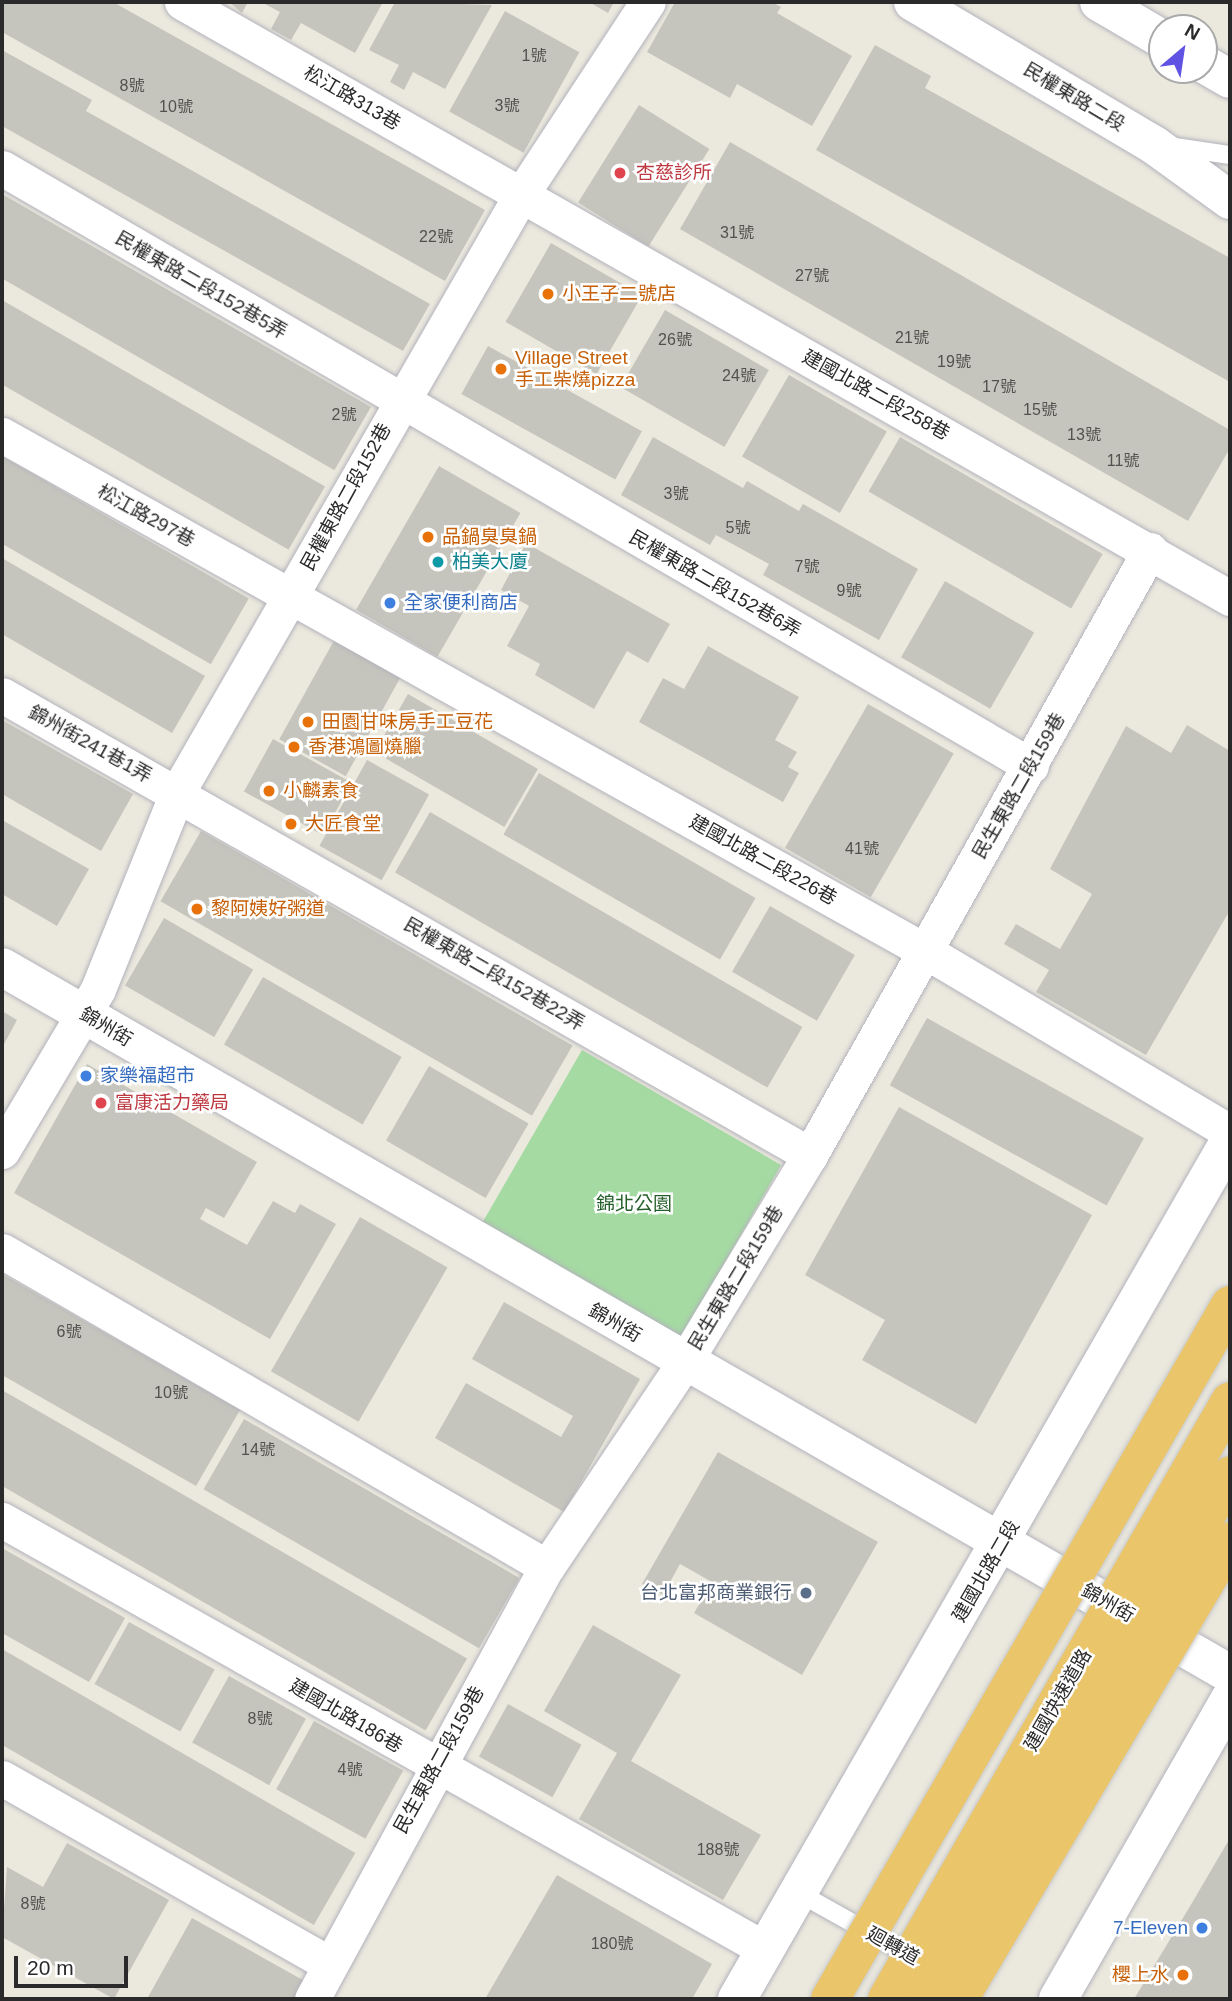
<!DOCTYPE html>
<meta charset="utf-8">
<style>
body{margin:0}
#map{position:relative;width:1232px;height:2001px;overflow:hidden;background:#ebe9de;font-family:Arial,"Noto Sans TC",sans-serif}
div>[style]{position:absolute}
.green>*{inset:0;background:#a5daa2;transform-origin:0 0}
.building>*{inset:0;background:#c6c5bd;transform-origin:0 0}
.roads{filter:drop-shadow(0 0 2px #b3b2bc) drop-shadow(0 0 2px #b3b2bc)}
.lane>*{height:18px;margin:-9px;padding:0 9px;transform-origin:9px;border-radius:9px;background:#fff}
.street>*{height:35px;margin:-17.5px;padding:0 17.5px;transform-origin:17.5px;border-radius:17.5px;background:#fff}
.secondary>*{height:38px;margin:-19px;padding:0 19px;transform-origin:19px;border-radius:19px;background:#fff}
.bridges{filter:drop-shadow(0 0 2px #c8c8c8) drop-shadow(0 0 2px #c8c8c8)}
.highway-bridge>*{height:38px;margin:-19px;padding:0 19px;transform-origin:19px;border-radius:19px;background:#eac56a}
.dots>*{width:19px;height:19px;translate:-50% -50%;box-sizing:border-box;border:4px solid #fff;border-radius:50%}
span{translate:-50% -50%;white-space:nowrap;text-align:center;line-height:1.15;-webkit-text-stroke:5px #fff;paint-order:stroke}
.number-label{font-size:16px;color:#51514f}
.number-label span{-webkit-text-stroke-width:0}
.street-label{font-size:19px;color:#2a2a2a}
.health-label{font-size:19px;color:#be3a42}
.left{translate:0 -50%;text-align:left}
.food-label{font-size:19px;color:#c56008}
.right{translate:-100% -50%;text-align:right}
.culture-label{font-size:19px;color:#0d838f}
.shop-label{font-size:19px;color:#366cbe}
.park-label{font-size:19px;color:#235f28}
.service-label{font-size:19px;color:#4e5e75}
.frame{position:absolute;inset:0;border:4px solid #2a2a2a;pointer-events:none}
.north{position:absolute;left:1148px;top:14px;width:70px;height:70px;box-sizing:border-box;background:#fff;border:2px solid #aaa;border-radius:50%;rotate:29deg;font-size:19px;font-weight:700;line-height:28px;text-align:center;color:#2a2a2a}
.north::after{content:'';display:block;margin:auto;width:24px;height:32px;background:#6053e3;clip-path:polygon(50% 0,100% 100%,50% 72%,0 100%)}
.scale{position:absolute;left:14px;top:1956px;width:114px;height:32px;box-sizing:border-box;border:4px solid #2a2a2a;border-top:0;padding-left:9px;font-size:21px;line-height:24px;white-space:nowrap;color:#2a2a2a;-webkit-text-stroke:5px #fff;paint-order:stroke}
</style>
<div id="map">
<div class="green">
<div style="left:582px;top:1050px;width:230px;height:214px;rotate:30deg"></div>
</div>
<div class="building">
<div style="clip-path:polygon(2px 2px,113px 2px,485px 210px,445px 281px,2px 32px)"></div>
<div style="clip-path:polygon(229px 2px,248px 2px,242px 13px)"></div>
<div style="clip-path:polygon(261px 2px,383px 2px,355px 53px,301px 23px,291px 40px,271px 29px,280px 12px)"></div>
<div style="clip-path:polygon(395px 2px,492px 5px,445px 89px,413px 72px,404px 90px,390px 82px,399px 65px,369px 50px)"></div>
<div style="clip-path:polygon(589px 2px,614px 2px,608px 13px)"></div>
<div style="clip-path:polygon(675px 2px,772px 2px,781px 7px,777px 13px,852px 56px,812px 126px,737px 84px,730px 98px,647px 52px)"></div>
<div style="left:505px;top:11px;width:85px;height:115px;rotate:29deg"></div>
<div style="clip-path:polygon(875px 45px,931px 76px,925px 88px,1230px 258px,1230px 382px,816px 150px)"></div>
<div style="clip-path:polygon(2px 50px,92px 100px,86px 111px,430px 304px,403px 351px,2px 126px)"></div>
<div style="left:639px;top:105px;width:83px;height:115px;rotate:32deg"></div>
<div style="clip-path:polygon(730px 142px,1230px 430px,1230px 448px,1188px 521px,680px 229px)"></div>
<div style="left:2px;top:194px;width:426px;height:73px;rotate:30deg"></div>
<div style="left:551px;top:243px;width:105px;height:91px;rotate:30deg"></div>
<div style="left:2px;top:300px;width:373px;height:73px;rotate:30deg"></div>
<div style="left:665px;top:310px;width:120px;height:89px;rotate:30deg"></div>
<div style="left:488px;top:346px;width:176px;height:55px;rotate:29deg"></div>
<div style="left:789px;top:375px;width:113px;height:94px;rotate:30deg"></div>
<div style="clip-path:polygon(653px 437px,743px 488px,747px 481px,799px 511px,803px 504px,918px 569px,879px 640px,763px 575px,769px 564px,716px 535px,710px 545px,621px 495px)"></div>
<div style="left:900px;top:437px;width:234px;height:63px;rotate:30deg"></div>
<div style="left:2px;top:456px;width:285px;height:76px;rotate:30deg"></div>
<div style="left:439px;top:466px;width:94px;height:166px;rotate:30deg"></div>
<div style="clip-path:polygon(526px 543px,670px 624px,648px 663px,627px 651px,594px 709px,535px 675px,540px 664px,507px 646px,529px 606px,501px 590px)"></div>
<div style="clip-path:polygon(2px 558px,205px 676px,172px 733px,2px 634px)"></div>
<div style="left:945px;top:581px;width:103px;height:88px;rotate:30deg"></div>
<div style="left:336px;top:637px;width:76px;height:117px;rotate:29deg"></div>
<div style="clip-path:polygon(708px 646px,799px 697px,775px 740px,797px 752px,788px 767px,799px 773px,783px 802px,639px 722px,663px 678px,684px 689px)"></div>
<div style="left:408px;top:694px;width:150px;height:67px;rotate:30deg"></div>
<div style="left:868px;top:704px;width:99px;height:166px;rotate:30deg"></div>
<div style="clip-path:polygon(2px 720px,133px 794px,101px 851px,2px 794px)"></div>
<div style="clip-path:polygon(1187px 725px,1230px 751px,1230px 910px,1146px 1055px,1036px 992px,1049px 970px,1004px 944px,1016px 924px,1060px 949px,1092px 894px,1050px 869px,1126px 726px,1171px 753px)"></div>
<div style="left:273px;top:739px;width:90px;height:60px;rotate:29deg"></div>
<div style="left:367px;top:760px;width:71px;height:98px;rotate:29deg"></div>
<div style="left:539px;top:773px;width:250px;height:71px;rotate:30deg"></div>
<div style="left:430px;top:812px;width:430px;height:70px;rotate:30deg"></div>
<div style="clip-path:polygon(2px 820px,89px 869px,57px 926px,2px 894px)"></div>
<div style="left:201px;top:831px;width:429px;height:81px;rotate:30deg"></div>
<div style="left:770px;top:906px;width:98px;height:76px;rotate:30deg"></div>
<div style="left:164px;top:918px;width:103px;height:78px;rotate:30deg"></div>
<div style="left:263px;top:977px;width:160px;height:78px;rotate:30deg"></div>
<div style="clip-path:polygon(2px 1011px,17px 1020px,2px 1048px)"></div>
<div style="left:927px;top:1018px;width:248px;height:77px;rotate:29deg"></div>
<div style="clip-path:polygon(87px 1064px,257px 1162px,224px 1218px,206px 1208px,200px 1219px,247px 1245px,273px 1201px,295px 1213px,300px 1204px,336px 1224px,270px 1339px,14px 1193px)"></div>
<div style="left:429px;top:1066px;width:115px;height:86px;rotate:30deg"></div>
<div style="clip-path:polygon(899px 1107px,1092px 1215px,976px 1424px,862px 1360px,885px 1320px,805px 1275px)"></div>
<div style="left:360px;top:1217px;width:101px;height:178px;rotate:30deg"></div>
<div style="clip-path:polygon(2px 1274px,240px 1410px,196px 1486px,2px 1375px)"></div>
<div style="clip-path:polygon(504px 1302px,640px 1379px,564px 1512px,435px 1438px,466px 1383px,561px 1437px,573px 1416px,472px 1359px)"></div>
<div style="left:2px;top:1390px;width:537px;height:83px;rotate:30deg"></div>
<div style="left:244px;top:1419px;width:318px;height:81px;rotate:30deg"></div>
<div style="clip-path:polygon(718px 1452px,878px 1542px,802px 1675px,694px 1613px,712px 1582px,680px 1564px,663px 1595px,642px 1584px)"></div>
<div style="clip-path:polygon(2px 1548px,125px 1618px,89px 1682px,2px 1633px)"></div>
<div style="left:129px;top:1622px;width:98px;height:71px;rotate:29deg"></div>
<div style="clip-path:polygon(593px 1625px,681px 1675px,631px 1761px,761px 1835px,723px 1900px,579px 1819px,617px 1753px,544px 1711px)"></div>
<div style="left:2px;top:1649px;width:408px;height:83px;rotate:30deg"></div>
<div style="left:229px;top:1676px;width:88px;height:76px;rotate:29deg"></div>
<div style="left:508px;top:1704px;width:84px;height:60px;rotate:29deg"></div>
<div style="left:314px;top:1721px;width:102px;height:78px;rotate:29deg"></div>
<div style="clip-path:polygon(1230px 1838px,1230px 1999px,1134px 1999px,1189px 1908px)"></div>
<div style="clip-path:polygon(67px 1843px,169px 1900px,114px 1999px,2px 1937px,7px 1867px,43px 1887px)"></div>
<div style="clip-path:polygon(557px 1875px,712px 1964px,692px 1999px,485px 1999px)"></div>
<div style="clip-path:polygon(192px 1918px,310px 1984px,301px 1999px,147px 1999px)"></div>
</div>
<div class="roads">
<div class="lane">
<div style="left:1168px;top:146px;width:63px;rotate:8.3deg"></div>
<div style="left:799px;top:1893px;width:133px;rotate:29.3deg"></div>
</div>
<div class="street">
<div style="left:182px;top:2px;width:1206px;rotate:29.63deg"></div>
<div style="left:2px;top:168px;width:1190px;rotate:30.16deg"></div>
<div style="left:2px;top:435px;width:1057px;rotate:29.21deg"></div>
<div style="left:925px;top:951px;width:355px;rotate:30.7deg"></div>
<div style="left:2px;top:695px;width:930px;rotate:29.65deg"></div>
<div style="left:2px;top:1151px;width:188px;rotate:-59.3deg"></div>
<div style="left:98px;top:989px;width:211px;rotate:-68deg"></div>
<div style="left:177px;top:793px;width:690px;rotate:-60.09deg"></div>
<div style="left:521px;top:195px;width:231px;rotate:-56.7deg"></div>
<div style="left:2px;top:1251px;width:630px;rotate:30.11deg"></div>
<div style="left:2px;top:1520px;width:875px;rotate:29.35deg"></div>
<div style="left:2px;top:1778px;width:377px;rotate:29.6deg"></div>
<div style="left:312px;top:1999px;width:492px;rotate:-61.5deg"></div>
<div style="left:547px;top:1567px;width:246px;rotate:-56.1deg"></div>
<div style="left:684px;top:1363px;width:243px;rotate:-58.8deg"></div>
<div style="left:810px;top:1155px;width:694px;rotate:-60.66deg"></div>
</div>
<div class="secondary">
<div style="left:913px;top:2px;width:280px;rotate:30.7deg"></div>
<div style="left:1154px;top:145px;width:94px;rotate:35.9deg"></div>
<div style="left:1099px;top:2px;width:73px;rotate:30.4deg"></div>
<div style="left:1204px;top:64px;width:30px;rotate:30deg"></div>
<div style="left:2px;top:967px;width:1417px;rotate:29.93deg"></div>
<div style="left:737px;top:1999px;width:990px;rotate:-60.15deg"></div>
<div style="left:1058px;top:1999px;width:346px;rotate:-60.2deg"></div>
</div>
</div>
<div class="bridges">
<div class="highway-bridge">
<div style="left:830px;top:1999px;width:801px;rotate:-60.04deg"></div>
<div style="left:887px;top:1999px;width:689px;rotate:-60.16deg"></div>
<div style="left:923px;top:1999px;width:607px;rotate:-59.63deg"></div>
<div style="left:959px;top:1999px;width:532px;rotate:-59.39deg"></div>
</div>
</div>
<div class="dots">
<div style="left:620px;top:173px;background:#e0444e"></div>
<div style="left:548px;top:294px;background:#e8710a"></div>
<div style="left:501px;top:369px;background:#e8710a"></div>
<div style="left:428px;top:537px;background:#e8710a"></div>
<div style="left:438px;top:562px;background:#0f9aa8"></div>
<div style="left:390px;top:603px;background:#3f7fe0"></div>
<div style="left:308px;top:722px;background:#e8710a"></div>
<div style="left:294px;top:747px;background:#e8710a"></div>
<div style="left:269px;top:791px;background:#e8710a"></div>
<div style="left:291px;top:824px;background:#e8710a"></div>
<div style="left:197px;top:909px;background:#e8710a"></div>
<div style="left:86px;top:1076px;background:#3f7fe0"></div>
<div style="left:101px;top:1103px;background:#e0444e"></div>
<div style="left:806px;top:1593px;background:#5c6f8a"></div>
<div style="left:1202px;top:1928px;background:#3f7fe0"></div>
<div style="left:1183px;top:1975px;background:#e8710a"></div>
</div>
<div class="number-label">
<span style="left:534px;top:56px">1號</span>
<span style="left:132px;top:86px">8號</span>
<span style="left:507px;top:106px">3號</span>
<span style="left:176px;top:107px">10號</span>
<span style="left:737px;top:233px">31號</span>
<span style="left:436px;top:237px">22號</span>
<span style="left:812px;top:276px">27號</span>
<span style="left:912px;top:338px">21號</span>
<span style="left:675px;top:340px">26號</span>
<span style="left:954px;top:362px">19號</span>
<span style="left:739px;top:376px">24號</span>
<span style="left:999px;top:387px">17號</span>
<span style="left:1040px;top:410px">15號</span>
<span style="left:344px;top:415px">2號</span>
<span style="left:1084px;top:435px">13號</span>
<span style="left:1123px;top:461px">11號</span>
<span style="left:676px;top:494px">3號</span>
<span style="left:738px;top:528px">5號</span>
<span style="left:807px;top:567px">7號</span>
<span style="left:849px;top:591px">9號</span>
<span style="left:862px;top:849px">41號</span>
<span style="left:69px;top:1332px">6號</span>
<span style="left:171px;top:1393px">10號</span>
<span style="left:258px;top:1450px">14號</span>
<span style="left:260px;top:1719px">8號</span>
<span style="left:350px;top:1770px">4號</span>
<span style="left:718px;top:1850px">188號</span>
<span style="left:33px;top:1904px">8號</span>
<span style="left:612px;top:1944px">180號</span>
</div>
<div class="street-label">
<span style="left:1074px;top:97px;rotate:31deg">民權東路二段</span>
<span style="left:352px;top:98px;rotate:30deg">松江路313巷</span>
<span style="left:201px;top:285px;rotate:30deg">民權東路二段152巷5弄</span>
<span style="left:876px;top:395px;rotate:29deg">建國北路二段258巷</span>
<span style="left:346px;top:497px;rotate:-61deg">民權東路二段152巷</span>
<span style="left:146px;top:516px;rotate:29deg">松江路297巷</span>
<span style="left:715px;top:584px;rotate:30deg">民權東路二段152巷6弄</span>
<span style="left:90px;top:744px;rotate:29deg">錦州街241巷1弄</span>
<span style="left:1019px;top:786px;rotate:-60deg">民生東路二段159巷</span>
<span style="left:763px;top:860px;rotate:29deg">建國北路二段226巷</span>
<span style="left:494px;top:974px;rotate:30deg">民權東路二段152巷22弄</span>
<span style="left:106px;top:1027px;rotate:31deg">錦州街</span>
<span style="left:736px;top:1278px;rotate:-59deg">民生東路二段159巷</span>
<span style="left:615px;top:1323px;rotate:30deg">錦州街</span>
<span style="left:986px;top:1571px;rotate:-60deg">建國北路二段</span>
<span style="left:1108px;top:1603px;rotate:30deg">錦州街</span>
<span style="left:1058px;top:1700px;rotate:-60deg">建國快速道路</span>
<span style="left:346px;top:1716px;rotate:30deg">建國北路186巷</span>
<span style="left:439px;top:1760px;rotate:-61deg">民生東路二段159巷</span>
<span style="left:893px;top:1946px;rotate:29deg">廻轉道</span>
</div>
<div class="health-label">
<span class="left" style="left:636px;top:173px">杏慈診所</span>
<span class="left" style="left:115px;top:1103px">富康活力藥局</span>
</div>
<div class="food-label">
<span class="left" style="left:562px;top:294px">小王子二號店</span>
<span class="left" style="left:515px;top:369px">Village Street<br>手工柴燒pizza</span>
<span class="left" style="left:442px;top:537px">品鍋臭臭鍋</span>
<span class="left" style="left:322px;top:722px">田園甘味房手工豆花</span>
<span class="left" style="left:308px;top:747px">香港鴻圖燒臘</span>
<span class="left" style="left:283px;top:791px">小麟素食</span>
<span class="left" style="left:305px;top:824px">大匠食堂</span>
<span class="left" style="left:211px;top:909px">黎阿姨好粥道</span>
<span class="right" style="left:1169px;top:1975px">櫻上水</span>
</div>
<div class="culture-label">
<span class="left" style="left:452px;top:562px">柏美大廈</span>
</div>
<div class="shop-label">
<span class="left" style="left:404px;top:603px">全家便利商店</span>
<span class="left" style="left:100px;top:1076px">家樂福超市</span>
<span class="right" style="left:1188px;top:1928px">7-Eleven</span>
</div>
<div class="park-label">
<span style="left:634px;top:1204px">錦北公園</span>
</div>
<div class="service-label">
<span class="right" style="left:792px;top:1593px">台北富邦商業銀行</span>
</div>
<div class="frame"></div>
<div class="north">N</div>
<div class="scale">20 m</div>
</div>
